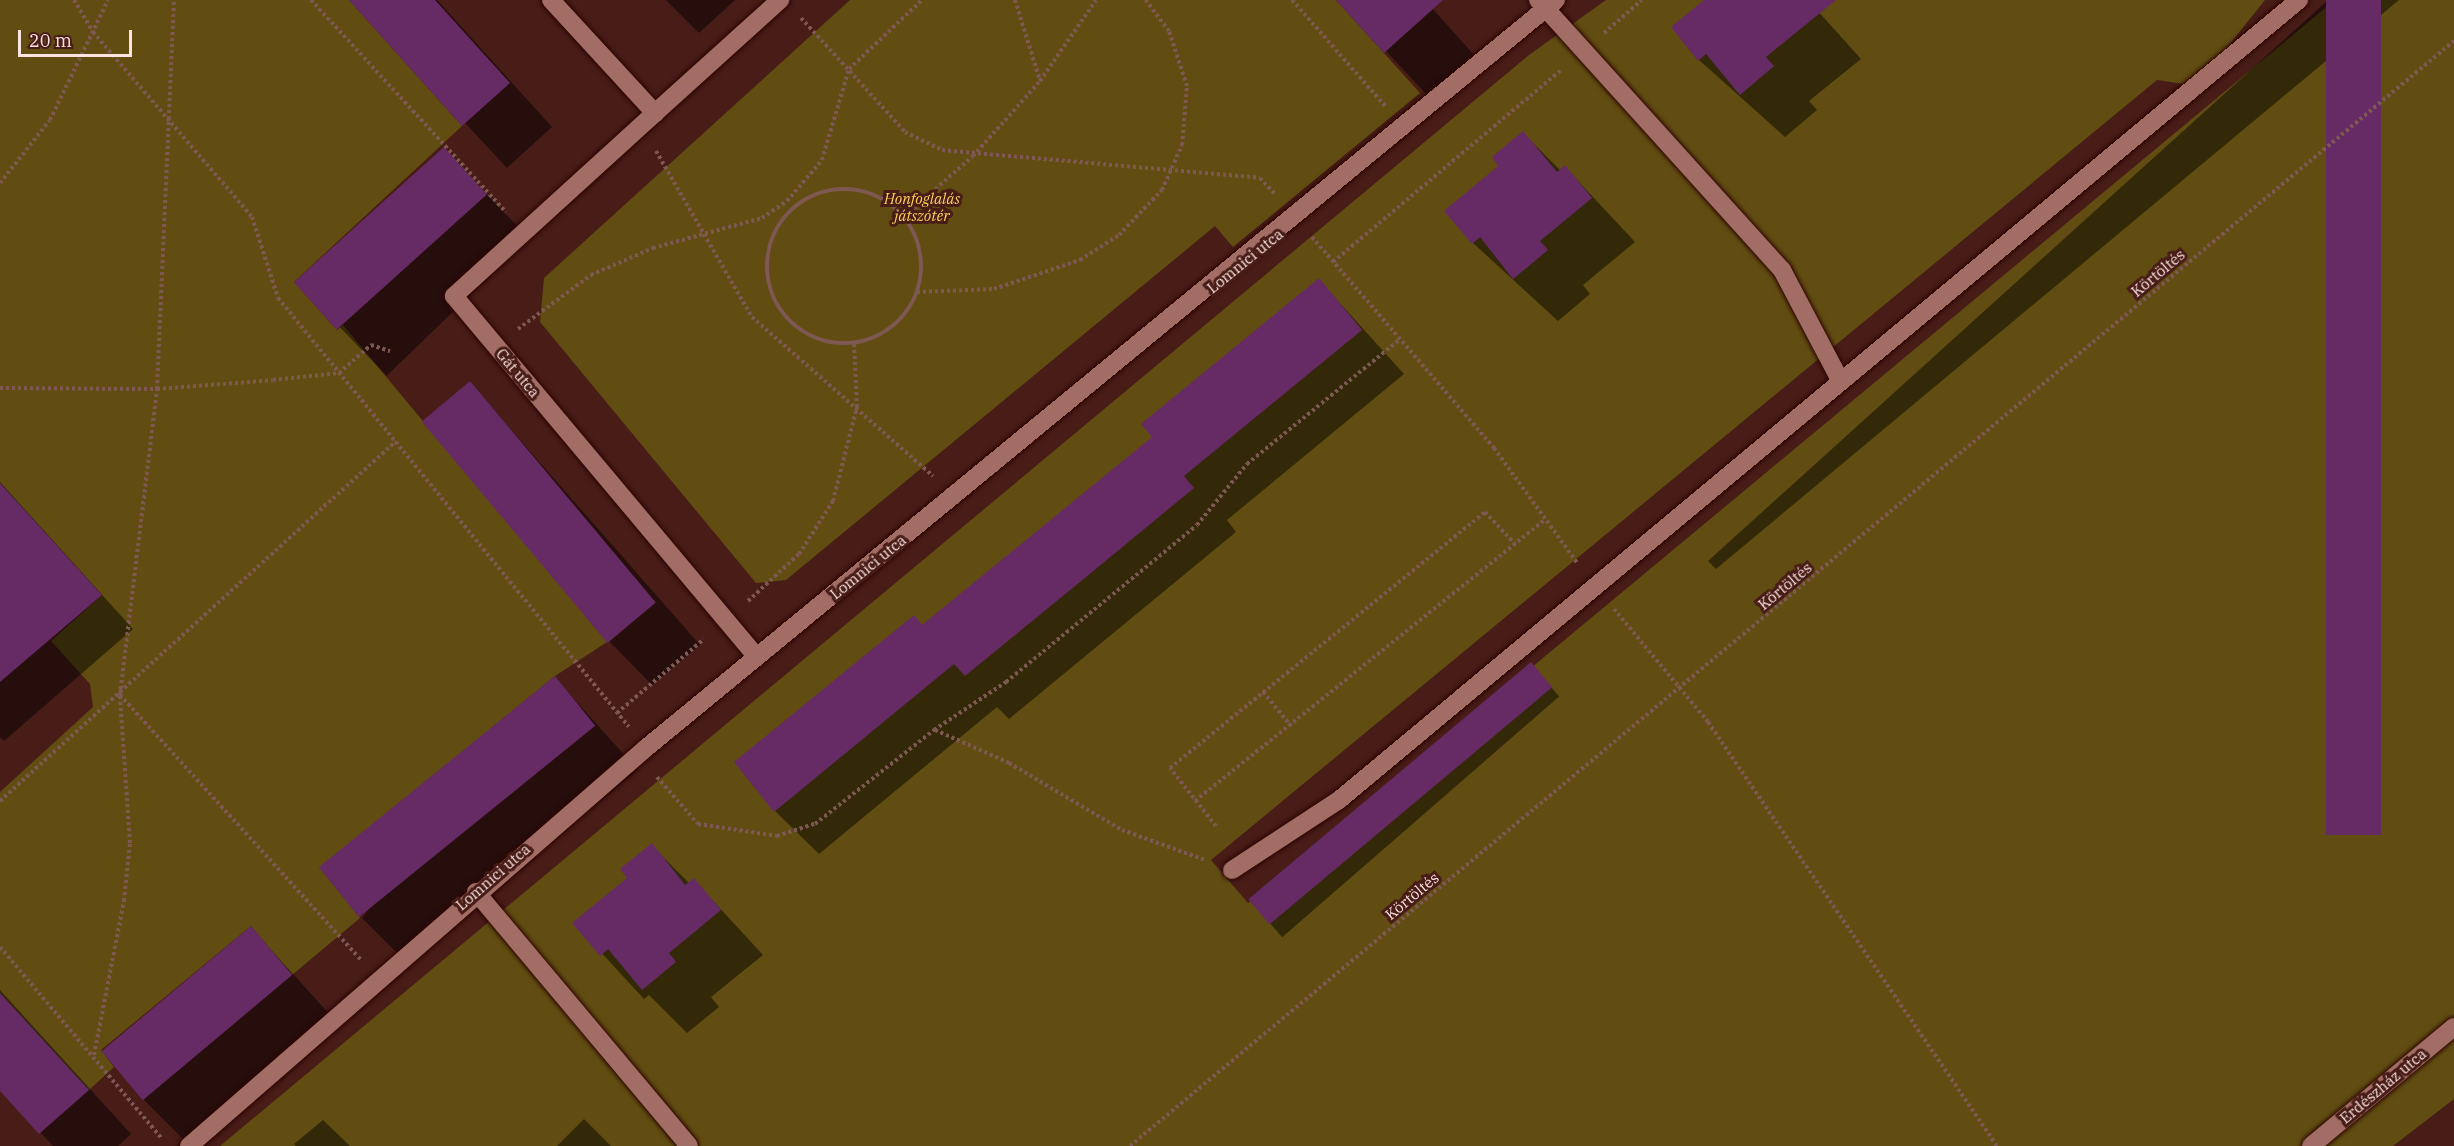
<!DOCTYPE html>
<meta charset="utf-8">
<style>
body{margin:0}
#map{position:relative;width:2454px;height:1146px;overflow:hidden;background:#481c17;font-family:"IBM Plex Serif",serif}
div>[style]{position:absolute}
.green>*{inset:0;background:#614d12}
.shadow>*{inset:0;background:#0007;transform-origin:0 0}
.building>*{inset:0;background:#662a64;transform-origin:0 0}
.path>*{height:4px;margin-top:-2px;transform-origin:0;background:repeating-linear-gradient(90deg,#7e5853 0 3px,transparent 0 6px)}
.path>.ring{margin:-2px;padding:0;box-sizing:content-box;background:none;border:4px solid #7e5853;border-radius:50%}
.roads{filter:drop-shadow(0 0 2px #2c0402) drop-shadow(0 0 2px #2c0402)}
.minor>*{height:18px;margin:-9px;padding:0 9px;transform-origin:9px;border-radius:9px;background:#a16d65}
span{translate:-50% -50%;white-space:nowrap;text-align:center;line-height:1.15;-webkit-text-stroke:6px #481c17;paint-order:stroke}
.park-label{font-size:15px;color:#fcd055;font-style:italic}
.street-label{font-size:15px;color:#fce4e0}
.scale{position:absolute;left:18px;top:30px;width:114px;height:27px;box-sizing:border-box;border:3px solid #fce4e0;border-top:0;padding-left:8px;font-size:18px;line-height:21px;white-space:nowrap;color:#fce4e0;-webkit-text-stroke:4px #481c17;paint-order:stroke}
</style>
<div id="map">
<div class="green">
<div style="clip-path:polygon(0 0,349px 0,462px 126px,294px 282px,337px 330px,343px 325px,607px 642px,555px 676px,320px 868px,360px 918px,292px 975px,251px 926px,101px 1050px,114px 1067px,89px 1090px,0 993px,0 792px,93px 707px,90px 684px,51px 641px,102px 595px,0 483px)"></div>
<div style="clip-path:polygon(850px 0,1336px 0,1420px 93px,1233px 247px,1215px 226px,786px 580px,756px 583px,540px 322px,544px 278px)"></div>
<div style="clip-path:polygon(1606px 0,2265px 0,2221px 55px,2184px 84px,2157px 80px,1211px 860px,1248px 903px,2335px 0,2454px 0,2454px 1099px,2393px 1146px,220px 1146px,1529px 55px)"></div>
</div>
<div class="shadow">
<div style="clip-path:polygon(351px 0,437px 0,552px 127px,507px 168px)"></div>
<div style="clip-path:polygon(666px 0,735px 0,699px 33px)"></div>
<div style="clip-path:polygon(1338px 0,1425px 0,1474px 55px,1428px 96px)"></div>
<div style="clip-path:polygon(1706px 0,1808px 0,1861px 59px,1809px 101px,1817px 110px,1785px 137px,1699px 60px)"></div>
<div style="clip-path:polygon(2328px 0,2399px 0,1716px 569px,1708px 561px)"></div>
<div style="clip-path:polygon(1523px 133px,1561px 171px,1565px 167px,1635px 242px,1583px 285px,1590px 294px,1558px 321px,1473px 243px,1501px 166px)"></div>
<div style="left:443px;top:149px;width:124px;height:198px;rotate:46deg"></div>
<div style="clip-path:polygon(1319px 280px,1404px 374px,1227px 520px,1236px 532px,1009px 719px,997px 707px,819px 854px,775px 811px,923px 626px,1154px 437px)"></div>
<div style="clip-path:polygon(470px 383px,700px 645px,652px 685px,609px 641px,424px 422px)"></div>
<div style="clip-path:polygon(0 482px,133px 629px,4px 741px,0 737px)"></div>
<div style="left:1531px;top:664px;width:43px;height:367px;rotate:49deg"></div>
<div style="clip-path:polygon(555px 678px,638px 770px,405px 961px,362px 918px)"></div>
<div style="clip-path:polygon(652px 846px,689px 883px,694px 880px,763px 955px,711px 997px,719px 1007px,687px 1033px,649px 995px,644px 999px,574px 923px,629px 878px)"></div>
<div style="clip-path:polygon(251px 928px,334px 1019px,186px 1142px,143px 1099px)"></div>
<div style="clip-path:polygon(0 990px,131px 1134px,118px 1146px,53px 1146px,0 1089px)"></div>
<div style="clip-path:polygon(584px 1119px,611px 1146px,557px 1146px)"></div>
<div style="clip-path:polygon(323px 1120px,350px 1146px,296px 1146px,294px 1144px)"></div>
</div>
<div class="building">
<div style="clip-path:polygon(349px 0,435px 0,510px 83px,462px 126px)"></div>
<div style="clip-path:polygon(1336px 0,1443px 0,1384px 53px)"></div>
<div style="clip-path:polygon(1704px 0,1836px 0,1766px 57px,1774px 66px,1740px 95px,1706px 54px,1698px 61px,1671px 27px)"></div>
<div style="left:2326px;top:0;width:55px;height:835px"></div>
<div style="clip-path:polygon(1523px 131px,1557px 172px,1565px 165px,1592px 198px,1540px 241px,1548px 250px,1513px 279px,1480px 237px,1472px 244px,1444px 211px,1498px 166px,1492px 157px)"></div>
<div style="left:444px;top:147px;width:64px;height:202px;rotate:48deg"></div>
<div style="clip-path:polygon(1319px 278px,1362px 330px,1184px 476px,1194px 488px,1080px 582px,965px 676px,954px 664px,774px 812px,734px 762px,914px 615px,922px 625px,1152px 437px,1141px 424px)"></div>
<div style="left:470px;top:381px;width:289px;height:63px;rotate:50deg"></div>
<div style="clip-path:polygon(0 483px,102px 595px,0 682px)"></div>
<div style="left:1531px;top:662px;width:33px;height:369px;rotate:50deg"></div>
<div style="left:555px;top:676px;width:64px;height:304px;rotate:51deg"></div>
<div style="clip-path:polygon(652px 843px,685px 885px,694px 878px,721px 910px,669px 953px,676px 962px,642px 990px,608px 949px,600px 956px,572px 923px,627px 878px,620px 869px)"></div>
<div style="left:251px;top:926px;width:64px;height:195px;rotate:50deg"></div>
<div style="clip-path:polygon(0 993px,89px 1090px,39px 1134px,0 1091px)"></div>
</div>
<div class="path">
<div style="left:74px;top:0;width:37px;rotate:59deg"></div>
<div style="left:93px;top:32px;width:244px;rotate:49.3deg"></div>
<div style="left:252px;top:217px;width:85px;rotate:72.2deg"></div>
<div style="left:278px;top:298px;width:554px;rotate:50.71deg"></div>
<div style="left:311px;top:0;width:288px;rotate:47.4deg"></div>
<div style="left:1015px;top:0;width:85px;rotate:72.8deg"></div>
<div style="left:1292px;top:0;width:141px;rotate:48.7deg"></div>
<div style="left:801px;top:18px;width:154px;rotate:47.6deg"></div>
<div style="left:905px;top:132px;width:41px;rotate:25.9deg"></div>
<div style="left:942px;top:150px;width:319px;rotate:5deg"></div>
<div style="left:1260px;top:178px;width:23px;rotate:47deg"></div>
<div style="left:1604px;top:33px;width:50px;rotate:-41deg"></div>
<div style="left:656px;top:151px;width:192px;rotate:60deg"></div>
<div style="left:752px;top:317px;width:241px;rotate:41.3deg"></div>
<div style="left:0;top:183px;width:80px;rotate:-51.6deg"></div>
<div style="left:50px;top:120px;width:133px;rotate:-64.2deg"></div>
<div class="ring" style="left:767px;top:189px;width:150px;height:150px"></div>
<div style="left:904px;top:217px;width:92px;rotate:-41.5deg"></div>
<div style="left:973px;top:156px;width:101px;rotate:-48.2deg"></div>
<div style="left:1040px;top:81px;width:98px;rotate:-55.3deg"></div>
<div style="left:1312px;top:237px;width:279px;rotate:49.2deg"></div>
<div style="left:1494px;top:448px;width:143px;rotate:54.1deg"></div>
<div style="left:1333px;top:262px;width:299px;rotate:-40.1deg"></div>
<div style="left:917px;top:292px;width:77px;rotate:-2.2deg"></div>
<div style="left:994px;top:289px;width:91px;rotate:-18.6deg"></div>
<div style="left:1080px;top:260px;width:46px;rotate:-32.7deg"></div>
<div style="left:1119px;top:235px;width:62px;rotate:-46.3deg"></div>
<div style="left:1162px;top:190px;width:49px;rotate:-66deg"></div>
<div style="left:1182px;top:145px;width:59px;rotate:-85.2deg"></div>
<div style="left:1187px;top:86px;width:58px;rotate:-108.1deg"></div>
<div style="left:1169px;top:31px;width:39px;rotate:-127deg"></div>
<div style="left:518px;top:329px;width:91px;rotate:-36.5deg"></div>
<div style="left:591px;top:275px;width:68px;rotate:-23.5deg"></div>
<div style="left:653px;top:248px;width:113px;rotate:-15.4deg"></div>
<div style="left:762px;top:218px;width:30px;rotate:-34deg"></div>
<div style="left:787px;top:201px;width:54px;rotate:-49.5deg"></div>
<div style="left:822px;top:160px;width:95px;rotate:-73.5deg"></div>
<div style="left:849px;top:69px;width:100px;rotate:-43.4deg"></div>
<div style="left:0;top:388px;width:157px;rotate:0.4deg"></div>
<div style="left:157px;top:389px;width:116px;rotate:-4.4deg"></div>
<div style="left:273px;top:380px;width:66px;rotate:-6.1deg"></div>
<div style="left:339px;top:373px;width:43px;rotate:-41.2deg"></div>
<div style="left:371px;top:345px;width:20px;rotate:18deg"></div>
<div style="left:748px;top:601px;width:69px;rotate:-42.7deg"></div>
<div style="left:799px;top:554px;width:63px;rotate:-57.3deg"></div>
<div style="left:833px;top:501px;width:97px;rotate:-75.7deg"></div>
<div style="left:857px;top:407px;width:63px;rotate:-92.7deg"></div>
<div style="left:1614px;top:609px;width:147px;rotate:50.2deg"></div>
<div style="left:1708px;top:722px;width:513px;rotate:55.72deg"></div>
<div style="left:1263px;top:692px;width:44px;rotate:50.5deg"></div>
<div style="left:120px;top:695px;width:358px;rotate:47.7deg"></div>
<div style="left:617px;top:713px;width:114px;rotate:-40.4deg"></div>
<div style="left:935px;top:730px;width:81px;rotate:24deg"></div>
<div style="left:1009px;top:763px;width:131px;rotate:30.7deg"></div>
<div style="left:1122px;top:830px;width:88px;rotate:19.9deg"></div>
<div style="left:657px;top:777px;width:62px;rotate:48.9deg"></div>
<div style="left:698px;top:824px;width:80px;rotate:8.6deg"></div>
<div style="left:777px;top:836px;width:40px;rotate:-18deg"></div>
<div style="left:815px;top:824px;width:152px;rotate:-38.3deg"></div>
<div style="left:934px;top:730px;width:87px;rotate:-33.7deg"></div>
<div style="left:1006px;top:682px;width:247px;rotate:-39.4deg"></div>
<div style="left:1197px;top:525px;width:79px;rotate:-50.7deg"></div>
<div style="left:1247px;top:464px;width:195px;rotate:-39.2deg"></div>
<div style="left:0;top:801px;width:535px;rotate:-42.27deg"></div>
<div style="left:1195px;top:801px;width:448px;rotate:-38.8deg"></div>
<div style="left:1216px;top:826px;width:74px;rotate:-128.4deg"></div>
<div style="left:1170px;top:768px;width:406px;rotate:-39.1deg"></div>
<div style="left:1485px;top:512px;width:44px;rotate:46.8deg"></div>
<div style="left:0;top:947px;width:251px;rotate:49.8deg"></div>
<div style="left:94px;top:1055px;width:157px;rotate:-79deg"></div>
<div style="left:124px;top:901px;width:58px;rotate:-84.1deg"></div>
<div style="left:130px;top:843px;width:148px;rotate:-93.9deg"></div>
<div style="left:120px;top:695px;width:308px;rotate:-83.1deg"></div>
<div style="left:157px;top:389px;width:389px;rotate:-87.5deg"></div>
<div style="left:1130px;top:1146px;width:1725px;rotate:-39.85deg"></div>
</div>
<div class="roads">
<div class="minor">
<div style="left:551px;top:0;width:154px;rotate:47.4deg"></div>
<div style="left:655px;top:113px;width:272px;rotate:137.7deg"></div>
<div style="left:454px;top:296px;width:471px;rotate:50deg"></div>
<div style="left:1538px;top:0;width:364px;rotate:47.9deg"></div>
<div style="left:1782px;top:270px;width:122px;rotate:62.2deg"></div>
<div style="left:655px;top:113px;width:169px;rotate:-42.1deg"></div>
<div style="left:1232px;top:870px;width:128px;rotate:-33.2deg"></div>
<div style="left:1339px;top:800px;width:1250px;rotate:-39.81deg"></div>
<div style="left:476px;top:892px;width:331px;rotate:50deg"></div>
<div style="left:189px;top:1146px;width:606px;rotate:-41.05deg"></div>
<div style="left:646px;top:748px;width:1178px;rotate:-39.42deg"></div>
<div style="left:2311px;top:1146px;width:186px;rotate:-39.8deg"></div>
</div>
</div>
<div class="park-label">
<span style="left:922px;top:207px">Honfoglalás<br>játszótér</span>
</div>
<div class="street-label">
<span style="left:1245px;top:261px;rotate:-39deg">Lomnici utca</span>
<span style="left:2158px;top:273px;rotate:-40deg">Körtöltés</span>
<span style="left:518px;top:373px;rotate:50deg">Gát utca</span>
<span style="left:868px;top:567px;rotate:-39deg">Lomnici utca</span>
<span style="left:1785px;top:586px;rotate:-40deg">Körtöltés</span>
<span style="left:493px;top:877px;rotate:-41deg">Lomnici utca</span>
<span style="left:1412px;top:896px;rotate:-40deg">Körtöltés</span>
<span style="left:2383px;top:1086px;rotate:-40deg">Erdészház utca</span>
</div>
<div class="scale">20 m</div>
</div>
